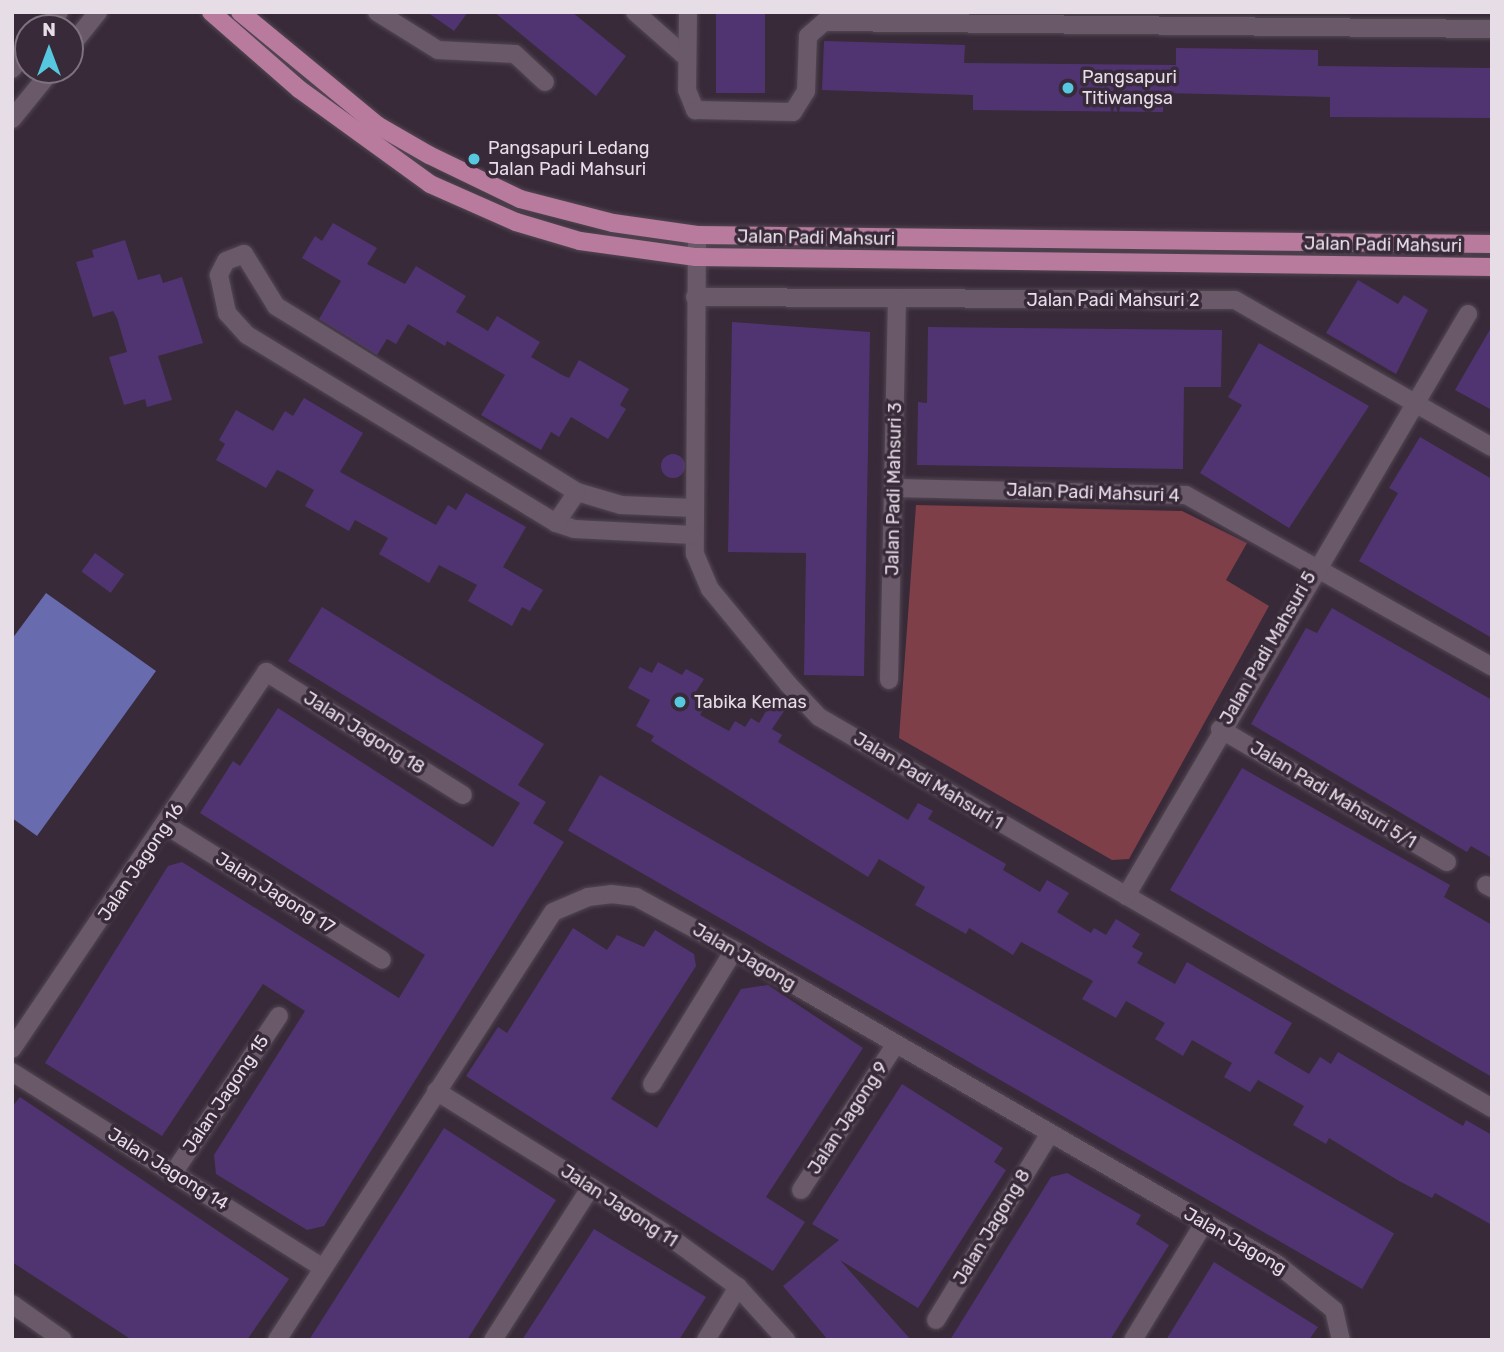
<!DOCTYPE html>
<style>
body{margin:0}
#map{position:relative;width:1504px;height:1352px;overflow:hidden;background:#382a38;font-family:Rubik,sans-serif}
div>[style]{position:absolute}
.green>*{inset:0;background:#7e3f49}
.water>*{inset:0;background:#686bad}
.building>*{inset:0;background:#503471;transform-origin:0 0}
.round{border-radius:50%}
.roads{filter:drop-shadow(0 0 2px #534753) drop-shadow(0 0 2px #534753)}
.minor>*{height:18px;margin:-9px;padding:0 9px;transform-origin:9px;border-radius:9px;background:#695969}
.major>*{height:18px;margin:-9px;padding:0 9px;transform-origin:9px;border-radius:9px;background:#b87b9d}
.dots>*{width:19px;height:19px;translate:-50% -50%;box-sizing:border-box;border:4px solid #382a38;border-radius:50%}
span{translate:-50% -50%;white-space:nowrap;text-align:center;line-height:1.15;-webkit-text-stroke:7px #382a38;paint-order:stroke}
.poi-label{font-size:18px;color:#e7dde7}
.left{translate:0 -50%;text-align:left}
.street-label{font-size:18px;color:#e7dde7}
.frame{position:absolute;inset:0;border:14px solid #e7dde7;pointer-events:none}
.north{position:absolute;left:14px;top:14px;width:70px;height:70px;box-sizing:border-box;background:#382a38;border:2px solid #7e727e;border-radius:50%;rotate:0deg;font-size:19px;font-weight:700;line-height:28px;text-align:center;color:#e7dde7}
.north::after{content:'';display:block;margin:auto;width:24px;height:32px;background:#56c9e0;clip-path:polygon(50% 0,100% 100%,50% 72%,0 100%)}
</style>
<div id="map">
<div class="green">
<div style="clip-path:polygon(916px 505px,1182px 511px,1247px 543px,1226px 580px,1269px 606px,1129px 859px,1112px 860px,899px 738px)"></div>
</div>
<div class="water">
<div style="clip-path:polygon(46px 593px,156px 671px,37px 836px,12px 818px,12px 639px)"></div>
</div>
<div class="building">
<div style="clip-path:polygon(427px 12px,468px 12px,454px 31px)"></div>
<div style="clip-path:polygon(494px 12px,572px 12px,626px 56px,596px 96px)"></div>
<div style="left:716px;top:12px;width:49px;height:81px"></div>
<div style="clip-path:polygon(824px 41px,965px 45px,964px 63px,1176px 65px,1176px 48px,1318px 50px,1318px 66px,1492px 68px,1492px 118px,1330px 117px,1330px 97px,1163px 93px,1163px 112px,973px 110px,973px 95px,822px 90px)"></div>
<div style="clip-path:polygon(333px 223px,377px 248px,367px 264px,405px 284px,416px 266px,466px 296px,456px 312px,488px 331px,497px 316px,540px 342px,531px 357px,562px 375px,569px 378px,579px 360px,629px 389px,620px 405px,626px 409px,608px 439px,571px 417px,559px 437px,551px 432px,541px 450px,481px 415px,505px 375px,447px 341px,445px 346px,408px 324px,396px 344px,387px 339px,377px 355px,319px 319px,341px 281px,302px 258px,315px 236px,322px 241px)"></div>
<div style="clip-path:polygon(125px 240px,138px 280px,160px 274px,163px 283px,182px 277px,203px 343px,158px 356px,172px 400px,147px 407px,145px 399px,124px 405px,109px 357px,127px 352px,117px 318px,113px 311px,93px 317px,76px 262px,94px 257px,92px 250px)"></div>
<div style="clip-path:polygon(1358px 280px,1398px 304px,1404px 295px,1428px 310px,1396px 374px,1326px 333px)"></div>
<div style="clip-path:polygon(732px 322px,870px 332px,864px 676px,804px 675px,806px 553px,728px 552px)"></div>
<div style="clip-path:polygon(1492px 326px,1492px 410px,1455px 390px)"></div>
<div style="clip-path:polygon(928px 327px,1222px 330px,1221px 387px,1184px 387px,1183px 469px,917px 465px,918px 402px,927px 403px)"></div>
<div style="clip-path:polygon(1259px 343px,1369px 406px,1289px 528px,1200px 473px,1242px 405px,1228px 397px)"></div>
<div style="clip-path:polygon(304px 398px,363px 433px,340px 472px,436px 525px,448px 505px,456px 510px,466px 493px,526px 527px,503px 567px,543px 590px,530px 611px,522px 607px,512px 626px,468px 601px,477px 585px,439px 565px,429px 583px,379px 554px,388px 538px,355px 520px,349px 531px,305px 506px,314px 490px,284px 473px,277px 470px,266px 488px,216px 460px,225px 444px,219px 440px,236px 410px,273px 431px,285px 411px,293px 416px)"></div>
<div style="clip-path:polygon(1420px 437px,1492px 479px,1492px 638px,1359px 561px,1398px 493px,1389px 488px)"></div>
<div class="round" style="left:661px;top:454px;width:24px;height:24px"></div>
<div style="left:95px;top:553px;width:36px;height:23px;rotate:36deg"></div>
<div style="clip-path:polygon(322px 607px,544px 744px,518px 785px,546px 802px,533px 823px,564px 842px,324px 1226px,307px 1230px,216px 1174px,214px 1155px,305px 1011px,263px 984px,162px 1136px,45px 1063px,168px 866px,182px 862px,399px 998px,425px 955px,200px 813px,233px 761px,240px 766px,278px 708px,493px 847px,520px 803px,288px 661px)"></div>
<div style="clip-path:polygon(1332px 608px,1492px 700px,1492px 858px,1471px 846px,1467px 852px,1251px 724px,1306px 628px,1317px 633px)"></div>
<div style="clip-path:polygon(658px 662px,682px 675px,686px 669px,704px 679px,695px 693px,708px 700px,700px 715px,729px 731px,735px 721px,745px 727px,751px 718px,759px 723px,771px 703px,784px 711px,772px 729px,782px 735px,778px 742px,908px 820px,918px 803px,933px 811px,928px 819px,1006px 864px,1003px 870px,1040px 892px,1047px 880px,1069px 893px,1057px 912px,1091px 933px,1094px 928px,1106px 935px,1116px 919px,1140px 934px,1132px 947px,1143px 953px,1137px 963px,1175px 984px,1187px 962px,1292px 1023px,1274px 1053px,1309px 1074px,1320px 1057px,1331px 1064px,1338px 1052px,1463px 1126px,1466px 1120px,1492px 1135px,1492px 1225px,1435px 1193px,1432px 1198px,1399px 1181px,1329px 1138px,1326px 1144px,1293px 1125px,1304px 1106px,1258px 1080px,1250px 1092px,1224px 1077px,1232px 1063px,1192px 1040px,1183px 1056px,1155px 1039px,1165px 1023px,1126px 1001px,1116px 1018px,1082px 999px,1093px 981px,1021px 942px,1013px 955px,969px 928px,966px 934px,915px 905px,925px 887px,879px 859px,868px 877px,651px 741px,654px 736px,636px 726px,650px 700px,628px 688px,640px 667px,652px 673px)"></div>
<div style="clip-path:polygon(1242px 768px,1450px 885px,1444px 897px,1492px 925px,1492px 1077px,1170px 890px)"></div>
<div style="left:600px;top:775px;width:917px;height:64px;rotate:30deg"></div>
<div style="clip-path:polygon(573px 928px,607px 950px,617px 935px,644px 947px,655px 930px,694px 954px,696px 966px,611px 1099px,657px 1128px,741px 989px,768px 985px,863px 1048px,766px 1197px,805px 1222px,773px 1271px,466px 1076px,498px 1027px,507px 1033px)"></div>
<div style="clip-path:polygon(902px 1084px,1003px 1148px,994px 1162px,1006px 1170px,918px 1308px,840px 1260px,911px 1340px,828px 1340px,783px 1286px,839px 1240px,812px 1224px)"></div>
<div style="clip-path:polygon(20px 1097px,289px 1279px,247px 1340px,132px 1340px,12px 1262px,12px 1107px)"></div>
<div style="clip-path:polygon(444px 1128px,556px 1200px,467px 1340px,309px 1340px)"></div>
<div style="clip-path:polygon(1067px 1173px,1141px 1215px,1136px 1224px,1169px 1245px,1110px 1340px,950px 1340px,1051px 1177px)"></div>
<div style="clip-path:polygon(594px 1229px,706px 1297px,679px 1340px,522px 1340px)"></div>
<div style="clip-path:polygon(1214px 1262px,1318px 1327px,1309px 1340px,1166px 1340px)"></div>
</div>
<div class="roads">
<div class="minor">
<div style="left:377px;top:12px;width:72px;rotate:31.9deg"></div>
<div style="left:438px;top:50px;width:77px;rotate:3deg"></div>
<div style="left:515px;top:54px;width:41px;rotate:43deg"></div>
<div style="left:635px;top:12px;width:68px;rotate:41.4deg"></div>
<div style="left:688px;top:12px;width:78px;rotate:90.7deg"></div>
<div style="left:687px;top:90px;width:22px;rotate:68deg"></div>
<div style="left:695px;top:110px;width:98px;rotate:1.2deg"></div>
<div style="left:793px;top:112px;width:25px;rotate:-58deg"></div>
<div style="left:806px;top:91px;width:55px;rotate:-87.9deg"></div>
<div style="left:808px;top:36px;width:21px;rotate:-41deg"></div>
<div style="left:824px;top:22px;width:668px;rotate:0.6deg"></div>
<div style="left:46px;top:28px;width:21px;rotate:-51deg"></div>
<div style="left:70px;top:47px;width:45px;rotate:-51.3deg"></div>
<div style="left:12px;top:69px;width:25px;rotate:-50deg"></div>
<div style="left:12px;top:119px;width:63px;rotate:-50.8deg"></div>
<div style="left:697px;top:235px;width:319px;rotate:90.4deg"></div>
<div style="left:695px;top:554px;width:38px;rotate:67deg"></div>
<div style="left:710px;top:589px;width:123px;rotate:50.6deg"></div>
<div style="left:788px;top:684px;width:45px;rotate:46.8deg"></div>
<div style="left:819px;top:717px;width:778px;rotate:30.16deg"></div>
<div style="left:695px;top:297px;width:540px;rotate:0.32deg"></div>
<div style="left:1235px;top:300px;width:296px;rotate:29.8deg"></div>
<div style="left:895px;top:488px;width:291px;rotate:1.4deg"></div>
<div style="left:1186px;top:495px;width:351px;rotate:29.3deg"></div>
<div style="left:693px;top:508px;width:72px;rotate:-177.6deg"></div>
<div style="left:621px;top:505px;width:46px;rotate:-163.5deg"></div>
<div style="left:577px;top:492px;width:354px;rotate:-148.3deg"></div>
<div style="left:276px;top:306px;width:61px;rotate:-121.6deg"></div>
<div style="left:244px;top:254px;width:19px;rotate:159deg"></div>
<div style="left:226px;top:261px;width:16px;rotate:117deg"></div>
<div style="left:219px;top:275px;width:39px;rotate:78deg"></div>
<div style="left:227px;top:313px;width:30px;rotate:48deg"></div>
<div style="left:247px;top:335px;width:362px;rotate:31.3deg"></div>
<div style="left:556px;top:523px;width:19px;rotate:18deg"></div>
<div style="left:574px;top:529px;width:119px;rotate:2.9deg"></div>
<div style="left:556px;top:523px;width:37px;rotate:-56deg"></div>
<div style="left:889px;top:680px;width:381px;rotate:-88.8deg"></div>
<div style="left:1220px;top:729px;width:263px;rotate:30.4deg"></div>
<div style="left:167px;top:826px;width:253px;rotate:31.9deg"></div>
<div style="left:1486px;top:885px;width:7px;rotate:27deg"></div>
<div style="left:1126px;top:896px;width:675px;rotate:-59.56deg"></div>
<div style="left:12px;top:1049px;width:455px;rotate:-56deg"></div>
<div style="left:266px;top:672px;width:232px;rotate:32deg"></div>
<div style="left:12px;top:1072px;width:366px;rotate:32.2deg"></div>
<div style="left:652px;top:1084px;width:157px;rotate:-58.5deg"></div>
<div style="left:436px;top:1091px;width:267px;rotate:31.8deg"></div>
<div style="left:663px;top:1232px;width:93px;rotate:36.3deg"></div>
<div style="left:738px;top:1287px;width:72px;rotate:47.8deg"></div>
<div style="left:174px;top:1172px;width:188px;rotate:-56.1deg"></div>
<div style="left:801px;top:1190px;width:173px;rotate:-57deg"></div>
<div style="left:12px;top:1304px;width:62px;rotate:35.2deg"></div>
<div style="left:936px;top:1320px;width:217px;rotate:-58.6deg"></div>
<div style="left:277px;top:1340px;width:509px;rotate:-57.18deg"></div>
<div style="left:553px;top:912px;width:38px;rotate:-23deg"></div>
<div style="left:588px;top:897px;width:23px;rotate:-7deg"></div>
<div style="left:611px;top:894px;width:25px;rotate:7deg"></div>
<div style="left:636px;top:897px;width:111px;rotate:28.4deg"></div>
<div style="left:734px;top:950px;width:627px;rotate:30.04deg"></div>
<div style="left:1277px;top:1264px;width:73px;rotate:38.9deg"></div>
<div style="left:1334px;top:1310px;width:31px;rotate:77deg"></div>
<div style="left:493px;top:1340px;width:182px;rotate:-57.4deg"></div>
<div style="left:706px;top:1340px;width:62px;rotate:-58.9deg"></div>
<div style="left:1133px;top:1340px;width:137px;rotate:-58.7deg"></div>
</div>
<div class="major">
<div style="left:211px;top:12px;width:117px;rotate:41.2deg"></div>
<div style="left:299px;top:89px;width:162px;rotate:35.9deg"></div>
<div style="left:430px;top:184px;width:94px;rotate:23.8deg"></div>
<div style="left:516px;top:222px;width:67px;rotate:16.5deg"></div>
<div style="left:580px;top:241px;width:117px;rotate:7.9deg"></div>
<div style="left:696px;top:257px;width:796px;rotate:0.72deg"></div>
<div style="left:240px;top:12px;width:178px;rotate:39.5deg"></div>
<div style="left:377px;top:125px;width:60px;rotate:30deg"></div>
<div style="left:429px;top:155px;width:101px;rotate:25.8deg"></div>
<div style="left:520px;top:199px;width:96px;rotate:14.5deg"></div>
<div style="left:613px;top:223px;width:85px;rotate:8.1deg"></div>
<div style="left:697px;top:235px;width:795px;rotate:0.65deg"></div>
</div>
</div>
<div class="dots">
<div style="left:1068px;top:88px;background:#56c9e0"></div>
<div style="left:474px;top:159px;background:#56c9e0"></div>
<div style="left:680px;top:702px;background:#56c9e0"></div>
</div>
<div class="poi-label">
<span class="left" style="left:1082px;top:88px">Pangsapuri<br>Titiwangsa</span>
<span class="left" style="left:488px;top:159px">Pangsapuri Ledang<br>Jalan Padi Mahsuri</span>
<span class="left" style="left:694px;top:702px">Tabika Kemas</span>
</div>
<div class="street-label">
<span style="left:816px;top:238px;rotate:1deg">Jalan Padi Mahsuri</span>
<span style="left:1383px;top:245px;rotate:1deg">Jalan Padi Mahsuri</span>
<span style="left:1113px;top:300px">Jalan Padi Mahsuri 2</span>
<span style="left:894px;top:489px;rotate:-89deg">Jalan Padi Mahsuri 3</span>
<span style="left:1093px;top:493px;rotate:2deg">Jalan Padi Mahsuri 4</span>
<span style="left:1268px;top:648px;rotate:-60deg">Jalan Padi Mahsuri 5</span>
<span style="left:364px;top:733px;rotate:32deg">Jalan Jagong 18</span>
<span style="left:928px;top:781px;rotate:31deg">Jalan Padi Mahsuri 1</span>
<span style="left:1333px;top:795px;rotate:31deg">Jalan Padi Mahsuri 5/1</span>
<span style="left:141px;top:862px;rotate:-56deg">Jalan Jagong 16</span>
<span style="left:275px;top:893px;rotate:32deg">Jalan Jagong 17</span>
<span style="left:744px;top:957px;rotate:30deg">Jalan Jagong</span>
<span style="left:226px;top:1094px;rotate:-56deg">Jalan Jagong 15</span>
<span style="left:848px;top:1118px;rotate:-57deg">Jalan Jagong 9</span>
<span style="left:168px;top:1169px;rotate:32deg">Jalan Jagong 14</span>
<span style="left:619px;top:1206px;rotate:33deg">Jalan Jagong 11</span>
<span style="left:992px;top:1227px;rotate:-59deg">Jalan Jagong 8</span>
<span style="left:1235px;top:1241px;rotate:30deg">Jalan Jagong</span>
</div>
<div class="frame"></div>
<div class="north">N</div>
</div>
